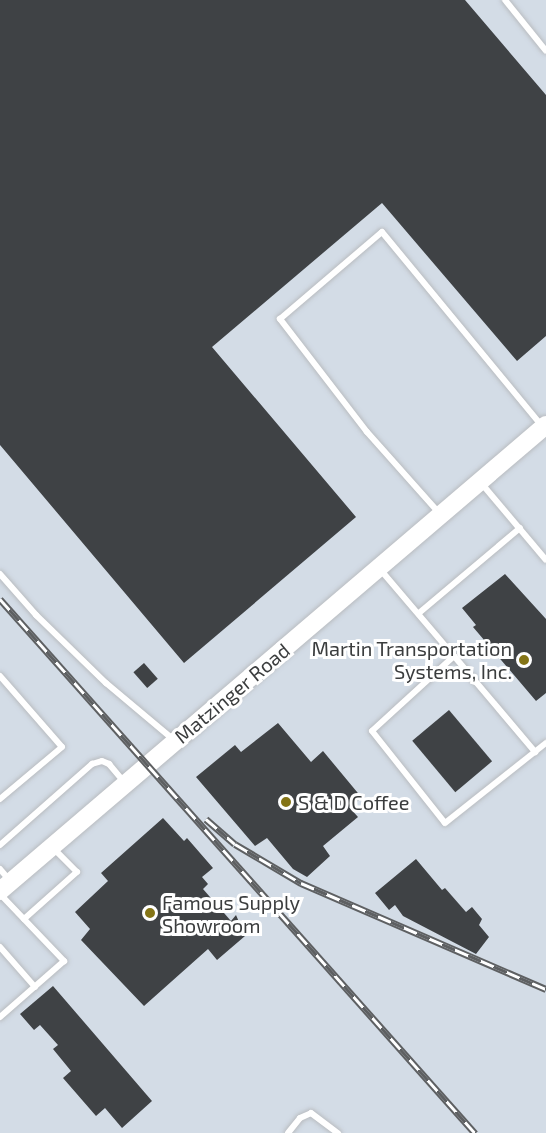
<!DOCTYPE html>
<style>
body{margin:0}
#map{position:relative;width:546px;height:1133px;overflow:hidden;background:#e2e6ea;font-family:"Exo 2",sans-serif}
div>[style]{position:absolute}
.built>*{inset:0;background:#d3dce6;transform-origin:0 0}
.building>*{inset:0;background:#3f4245;transform-origin:0 0}
.roads{filter:drop-shadow(0 0 2px #b9bcc0) drop-shadow(0 0 2px #b9bcc0)}
.lane>*{height:6px;margin:-3px;padding:0 3px;transform-origin:3px;border-radius:3px;background:#fff}
.secondary>*{height:18px;margin:-9px;padding:0 9px;transform-origin:9px;border-radius:9px;background:#fff}
.rail>*{height:7px;margin-top:-3.5px;transform-origin:0;background:repeating-linear-gradient(90deg,#fff 0 14px,#5e6062 0 28px);box-sizing:border-box;border-block:2px solid #5e6062}
.dots>*{width:16px;height:16px;translate:-50% -50%;box-sizing:border-box;border:3px solid #fff;border-radius:50%}
span{translate:-50% -50%;white-space:nowrap;text-align:center;line-height:1.15;-webkit-text-stroke:6px #fff;paint-order:stroke}
.poi-label{font-size:20px;color:#3b3d3e}
.right{translate:-100% -50%;text-align:right}
.left{translate:0 -50%;text-align:left}
.street-label{font-size:20px;color:#3b3d3e}
</style>
<div id="map">
<div class="built">
<div style="left:0;top:0;width:546px;height:1133px"></div>
</div>
<div class="building">
<div style="clip-path:polygon(0 0,465px 0,546px 95px,546px 336px,517px 361px,382px 203px,212px 347px,356px 517px,184px 663px,0 445px)"></div>
<div style="clip-path:polygon(505px 574px,546px 619px,546px 693px,536px 701px,473px 627px,476px 625px,462px 608px)"></div>
<div style="left:144px;top:663px;width:21px;height:14px;rotate:49deg"></div>
<div style="left:449px;top:710px;width:67px;height:48px;rotate:50deg"></div>
<div style="clip-path:polygon(278px 723px,311px 762px,323px 751px,362px 798px,349px 807px,358px 817px,323px 846px,330px 856px,307px 877px,293px 869px,267px 838px,255px 846px,196px 777px,235px 745px,241px 752px)"></div>
<div style="clip-path:polygon(163px 818px,184px 841px,187px 838px,213px 868px,202px 877px,208px 884px,203px 889px,231px 921px,236px 915px,245px 936px,217px 960px,208px 949px,144px 1006px,81px 940px,90px 929px,75px 912px,108px 881px,101px 873px)"></div>
<div style="clip-path:polygon(416px 859px,442px 890px,445px 888px,466px 912px,472px 907px,482px 919px,479px 925px,489px 937px,476px 954px,403px 916px,395px 905px,389px 910px,375px 893px)"></div>
<div style="clip-path:polygon(53px 986px,152px 1101px,122px 1128px,105px 1108px,96px 1116px,63px 1078px,71px 1071px,53px 1049px,58px 1045px,40px 1025px,34px 1030px,20px 1014px)"></div>
</div>
<div class="roads">
<div class="lane">
<div style="left:505px;top:0;width:65px;rotate:51.2deg"></div>
<div style="left:482px;top:484px;width:99px;rotate:49.9deg"></div>
<div style="left:440px;top:514px;width:110px;rotate:-131.7deg"></div>
<div style="left:367px;top:432px;width:143px;rotate:-127.6deg"></div>
<div style="left:280px;top:319px;width:134px;rotate:-40.5deg"></div>
<div style="left:382px;top:232px;width:251px;rotate:50.5deg"></div>
<div style="left:379px;top:568px;width:116px;rotate:49.6deg"></div>
<div style="left:454px;top:656px;width:111px;rotate:137.6deg"></div>
<div style="left:372px;top:731px;width:117px;rotate:51.6deg"></div>
<div style="left:445px;top:823px;width:129px;rotate:-38.4deg"></div>
<div style="left:0;top:574px;width:55px;rotate:48.7deg"></div>
<div style="left:36px;top:615px;width:98px;rotate:44.2deg"></div>
<div style="left:106px;top:683px;width:90px;rotate:40deg"></div>
<div style="left:419px;top:613px;width:132px;rotate:-40.1deg"></div>
<div style="left:454px;top:656px;width:126px;rotate:49.8deg"></div>
<div style="left:0;top:676px;width:94px;rotate:48.9deg"></div>
<div style="left:62px;top:747px;width:81px;rotate:140deg"></div>
<div style="left:0;top:845px;width:123px;rotate:-41.4deg"></div>
<div style="left:92px;top:764px;width:10px;rotate:-17deg"></div>
<div style="left:102px;top:761px;width:8px;rotate:23deg"></div>
<div style="left:109px;top:764px;width:23px;rotate:50deg"></div>
<div style="left:0;top:869px;width:16px;rotate:50deg"></div>
<div style="left:0;top:894px;width:93px;rotate:46.3deg"></div>
<div style="left:64px;top:961px;width:85px;rotate:138.8deg"></div>
<div style="left:24px;top:919px;width:71px;rotate:-41.6deg"></div>
<div style="left:77px;top:872px;width:34px;rotate:-135deg"></div>
<div style="left:0;top:947px;width:53px;rotate:48.8deg"></div>
<div style="left:288px;top:1133px;width:19px;rotate:-51deg"></div>
<div style="left:300px;top:1118px;width:12px;rotate:-24deg"></div>
<div style="left:311px;top:1113px;width:34px;rotate:37deg"></div>
</div>
<div class="secondary">
<div style="left:0;top:891px;width:718px;rotate:-40.48deg"></div>
</div>
</div>
<div class="rail">
<div style="left:0;top:599px;width:715px;rotate:48.35deg"></div>
<div style="left:206px;top:819px;width:38px;rotate:41deg"></div>
<div style="left:235px;top:844px;width:77px;rotate:30.6deg"></div>
<div style="left:301px;top:883px;width:267px;rotate:23.4deg"></div>
</div>
<div class="dots">
<div style="left:524px;top:660px;background:#847416"></div>
<div style="left:286px;top:802px;background:#847416"></div>
<div style="left:150px;top:913px;background:#847416"></div>
</div>
<div class="poi-label">
<span class="right" style="left:512px;top:660px">Martin Transportation<br>Systems, Inc.</span>
<span class="left" style="left:298px;top:802px">S &amp; D Coffee</span>
<span class="left" style="left:162px;top:914px">Famous Supply<br>Showroom</span>
</div>
<div class="street-label">
<span style="left:232px;top:693px;rotate:-40deg">Matzinger Road</span>
</div>
</div>
